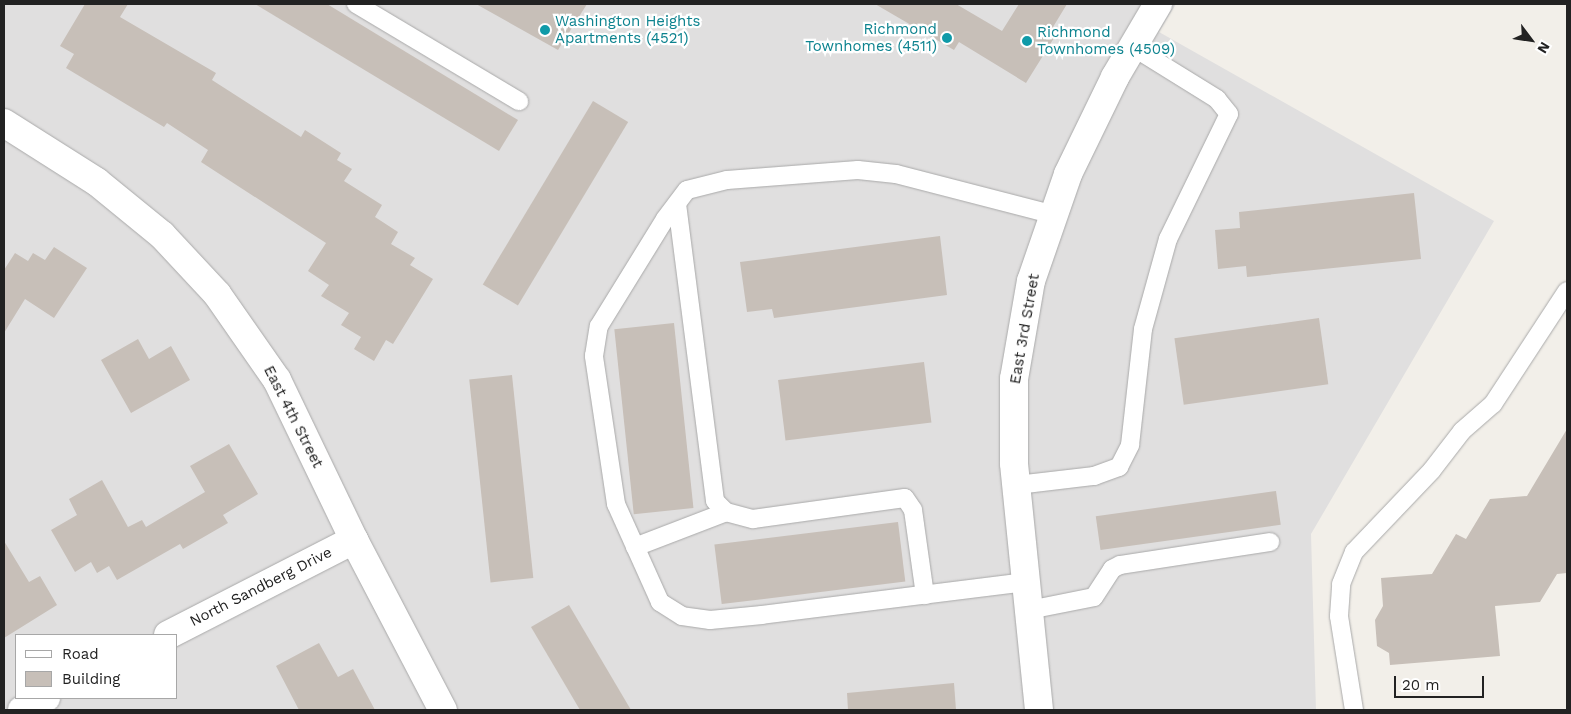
<!DOCTYPE html>
<style>
body{margin:0}
#map{position:relative;width:1571px;height:714px;overflow:hidden;background:#f2efe9;font-family:"Work Sans",sans-serif}
div>[style]{position:absolute}
.residential>*{inset:0;background:#e0dfdf}
.building>*{inset:0;background:#c7bfb8;transform-origin:0 0}
.roads{filter:drop-shadow(0 0 1px #a9a9a9) drop-shadow(0 0 1px #a9a9a9)}
.service>*{height:18px;margin:-9px;padding:0 9px;transform-origin:9px;border-radius:9px;background:#fff}
.minor>*{height:28px;margin:-14px;padding:0 14px;transform-origin:14px;border-radius:14px;background:#fff}
.tertiary>*{height:28px;margin:-14px;padding:0 14px;transform-origin:14px;border-radius:14px;background:#fff}
.dots>*{width:14px;height:14px;translate:-50% -50%;box-sizing:border-box;border:2px solid #fff;border-radius:50%}
span{translate:-50% -50%;white-space:nowrap;text-align:center;line-height:1.15;-webkit-text-stroke:4.5px #fff;paint-order:stroke}
.culture-label{font-size:15px;color:#0d838f}
.left{translate:0 -50%;text-align:left}
.right{translate:-100% -50%;text-align:right}
.street-label{font-size:15px;color:#222}
.frame{position:absolute;inset:0;border:5px solid #222;pointer-events:none}
.legend{position:absolute;left:15px;top:634px;width:162px;height:65px;box-sizing:border-box;background:#fff;border:1px solid #a7a7a7;margin:0;padding:6px 9px;list-style:none;font-size:15px;color:#222}
.legend li{display:flex;align-items:center;gap:10px;height:25px}
.legend b{width:25px;border:1px solid #a7a7a7}
.north{position:absolute;left:1506px;top:15px;width:50px;height:50px;-webkit-text-stroke:4px #fff;paint-order:stroke;rotate:121deg;font-size:14px;font-weight:700;line-height:20px;text-align:center;color:#222}
.north::after{content:'';display:block;margin:auto;width:18px;height:22px;background:#222;clip-path:polygon(50% 0,100% 100%,50% 72%,0 100%)}
.scale{position:absolute;left:1394px;top:676px;width:90px;height:22px;box-sizing:border-box;border:2px solid #222;border-top:0;padding-left:6px;font-size:15px;line-height:18px;white-space:nowrap;color:#222;-webkit-text-stroke:4px #fff;paint-order:stroke}
</style>
<div id="map">
<div class="residential">
<div style="clip-path:polygon(evenodd,4px 4px,1176px 4px,1159px 32px,1494px 221px,1311px 534px,1316px 710px,4px 710px,4px 4px,16px 635px,176px 635px,176px 698px,16px 698px,16px 635px)"></div>
</div>
<div class="building">
<div style="clip-path:polygon(85px 4px,128px 4px,120px 17px,216px 73px,212px 80px,301px 137px,305px 130px,341px 153px,337px 160px,352px 169px,344px 181px,382px 205px,375px 217px,398px 232px,391px 244px,415px 258px,410px 265px,433px 279px,393px 344px,386px 340px,374px 361px,354px 349px,361px 337px,341px 325px,349px 313px,321px 296px,329px 285px,308px 271px,326px 243px,201px 162px,208px 150px,167px 123px,164px 127px,66px 68px,74px 54px,60px 46px)"></div>
<div style="clip-path:polygon(255px 4px,327px 4px,518px 120px,499px 151px)"></div>
<div style="clip-path:polygon(476px 4px,587px 4px,558px 50px)"></div>
<div style="clip-path:polygon(875px 4px,956px 4px,1002px 31px,1019px 4px,1067px 4px,1053px 27px,1059px 30px,1026px 83px,959px 42px,954px 50px)"></div>
<div style="left:593px;top:101px;width:41px;height:214px;rotate:31deg"></div>
<div style="clip-path:polygon(1414px 193px,1421px 259px,1247px 277px,1246px 266px,1218px 269px,1215px 230px,1240px 228px,1239px 212px)"></div>
<div style="clip-path:polygon(940px 236px,947px 295px,774px 318px,772px 309px,747px 312px,740px 262px)"></div>
<div style="clip-path:polygon(54px 247px,87px 268px,54px 318px,25px 299px,4px 333px,4px 270px,15px 253px,28px 261px,33px 253px,45px 260px)"></div>
<div style="left:1319px;top:318px;width:67px;height:146px;rotate:82deg"></div>
<div style="left:674px;top:323px;width:186px;height:60px;rotate:84deg"></div>
<div style="clip-path:polygon(138px 339px,149px 359px,171px 346px,190px 380px,131px 413px,101px 360px)"></div>
<div style="left:924px;top:362px;width:61px;height:147px;rotate:83deg"></div>
<div style="left:512px;top:375px;width:204px;height:43px;rotate:84deg"></div>
<div style="clip-path:polygon(1567px 429px,1567px 573px,1557px 574px,1540px 602px,1495px 606px,1500px 656px,1390px 665px,1389px 653px,1377px 646px,1375px 620px,1383px 606px,1381px 578px,1432px 574px,1456px 534px,1466px 539px,1490px 499px,1527px 496px)"></div>
<div style="clip-path:polygon(229px 444px,258px 494px,223px 515px,228px 523px,183px 549px,180px 544px,117px 580px,109px 566px,97px 573px,91px 562px,75px 572px,51px 530px,77px 515px,69px 499px,102px 480px,128px 527px,142px 520px,146px 527px,205px 492px,190px 466px)"></div>
<div style="left:1276px;top:491px;width:34px;height:182px;rotate:82deg"></div>
<div style="left:898px;top:522px;width:60px;height:185px;rotate:83deg"></div>
<div style="clip-path:polygon(4px 541px,29px 582px,40px 576px,57px 605px,4px 638px)"></div>
<div style="clip-path:polygon(569px 605px,631px 710px,580px 710px,531px 627px)"></div>
<div style="clip-path:polygon(319px 643px,338px 677px,353px 669px,375px 710px,299px 710px,276px 666px)"></div>
<div style="clip-path:polygon(954px 683px,956px 710px,848px 710px,847px 693px)"></div>
</div>
<div class="roads">
<div class="service">
<div style="left:356px;top:4px;width:190px;rotate:30.8deg"></div>
<div style="left:677px;top:204px;width:299px;rotate:82.7deg"></div>
<div style="left:715px;top:501px;width:16px;rotate:45deg"></div>
<div style="left:726px;top:512px;width:28px;rotate:15deg"></div>
<div style="left:753px;top:519px;width:153px;rotate:-7.9deg"></div>
<div style="left:905px;top:498px;width:14px;rotate:56deg"></div>
<div style="left:913px;top:510px;width:86px;rotate:82deg"></div>
<div style="left:1017px;top:485px;width:78px;rotate:-6.7deg"></div>
<div style="left:1094px;top:476px;width:27px;rotate:-20deg"></div>
<div style="left:1119px;top:467px;width:25px;rotate:-63deg"></div>
<div style="left:1130px;top:445px;width:117px;rotate:-83.6deg"></div>
<div style="left:1143px;top:329px;width:93px;rotate:-74.5deg"></div>
<div style="left:1168px;top:239px;width:139px;rotate:-64deg"></div>
<div style="left:1229px;top:114px;width:19px;rotate:-129deg"></div>
<div style="left:1217px;top:99px;width:99px;rotate:-148.2deg"></div>
<div style="left:635px;top:547px;width:97px;rotate:-21deg"></div>
<div style="left:1026px;top:582px;width:266px;rotate:172.9deg"></div>
<div style="left:762px;top:615px;width:52px;rotate:174.5deg"></div>
<div style="left:710px;top:620px;width:28px;rotate:-172deg"></div>
<div style="left:682px;top:616px;width:26px;rotate:-148deg"></div>
<div style="left:660px;top:602px;width:107px;rotate:-114.2deg"></div>
<div style="left:616px;top:504px;width:150px;rotate:-98.5deg"></div>
<div style="left:594px;top:356px;width:30px;rotate:-81deg"></div>
<div style="left:599px;top:326px;width:126px;rotate:-58.3deg"></div>
<div style="left:665px;top:219px;width:36px;rotate:-53deg"></div>
<div style="left:687px;top:190px;width:41px;rotate:-14deg"></div>
<div style="left:727px;top:180px;width:131px;rotate:-4.4deg"></div>
<div style="left:858px;top:170px;width:38px;rotate:6deg"></div>
<div style="left:896px;top:174px;width:163px;rotate:14.5deg"></div>
<div style="left:1029px;top:610px;width:66px;rotate:-11.3deg"></div>
<div style="left:1094px;top:597px;width:33px;rotate:-57deg"></div>
<div style="left:1112px;top:569px;width:9px;rotate:-27deg"></div>
<div style="left:1120px;top:565px;width:152px;rotate:-8.7deg"></div>
<div style="left:1354px;top:710px;width:95px;rotate:-99.1deg"></div>
<div style="left:1339px;top:616px;width:32px;rotate:-86deg"></div>
<div style="left:1341px;top:584px;width:35px;rotate:-68deg"></div>
<div style="left:1354px;top:552px;width:113px;rotate:-46.4deg"></div>
<div style="left:1432px;top:470px;width:49px;rotate:-52.4deg"></div>
<div style="left:1462px;top:431px;width:41px;rotate:-41.1deg"></div>
<div style="left:1493px;top:404px;width:135px;rotate:-56.8deg"></div>
</div>
<div class="minor">
<div style="left:4px;top:123px;width:110px;rotate:32.4deg"></div>
<div style="left:97px;top:182px;width:84px;rotate:39.2deg"></div>
<div style="left:162px;top:235px;width:81px;rotate:47deg"></div>
<div style="left:217px;top:294px;width:105px;rotate:55.1deg"></div>
<div style="left:277px;top:380px;width:178px;rotate:64.3deg"></div>
<div style="left:354px;top:540px;width:192px;rotate:62.4deg"></div>
<div style="left:168px;top:635px;width:209px;rotate:-27.1deg"></div>
<div style="left:22px;top:710px;width:27px;rotate:-27deg"></div>
</div>
<div class="tertiary">
<div style="left:1039px;top:710px;width:248px;rotate:-95.8deg"></div>
<div style="left:1014px;top:463px;width:84px;rotate:-90deg"></div>
<div style="left:1014px;top:379px;width:99px;rotate:-80.2deg"></div>
<div style="left:1031px;top:281px;width:113px;rotate:-70.9deg"></div>
<div style="left:1068px;top:174px;width:108px;rotate:-64.1deg"></div>
<div style="left:1115px;top:77px;width:85px;rotate:-59.5deg"></div>
</div>
</div>
<div class="dots">
<div style="left:545px;top:30px;background:#0f9aa8"></div>
<div style="left:947px;top:38px;background:#0f9aa8"></div>
<div style="left:1027px;top:41px;background:#0f9aa8"></div>
</div>
<div class="culture-label">
<span class="left" style="left:555px;top:30px">Washington Heights<br>Apartments (4521)</span>
<span class="right" style="left:937px;top:38px">Richmond<br>Townhomes (4511)</span>
<span class="left" style="left:1037px;top:41px">Richmond<br>Townhomes (4509)</span>
</div>
<div class="street-label">
<span style="left:1025px;top:329px;rotate:-80deg">East 3rd Street</span>
<span style="left:293px;top:417px;rotate:63deg">East 4th Street</span>
<span style="left:261px;top:587px;rotate:-27deg">North Sandberg Drive</span>
</div>
<div class="frame"></div>
<ul class="legend">
<li><b style="height:6px;background:#fff"></b>Road</li>
<li><b style="height:14px;background:#c7bfb8"></b>Building</li>
</ul>
<div class="north">N</div>
<div class="scale">20 m</div>
</div>
